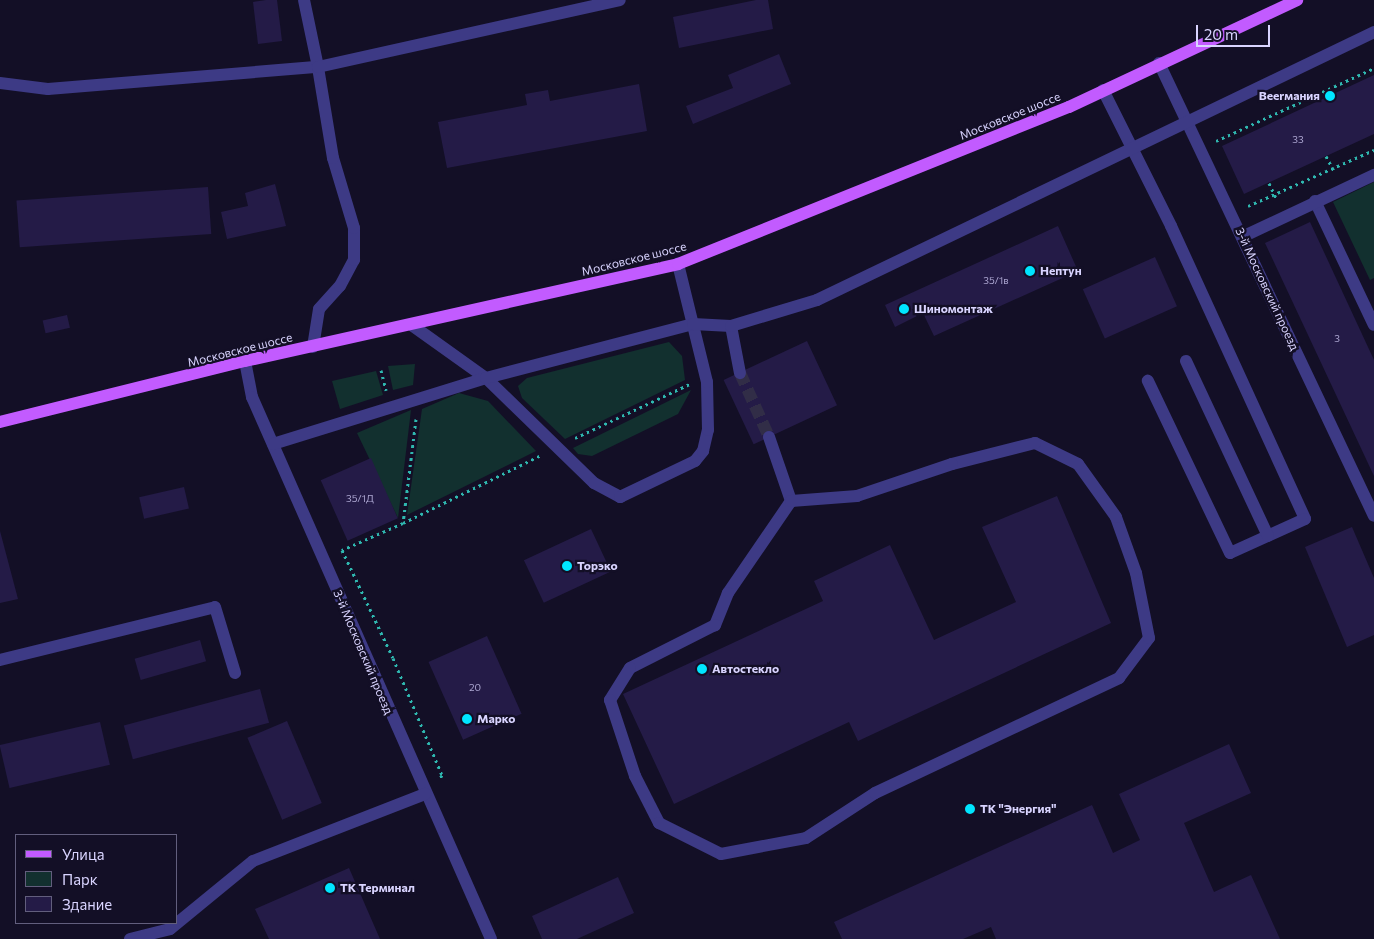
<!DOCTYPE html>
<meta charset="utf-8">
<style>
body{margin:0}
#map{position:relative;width:1374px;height:939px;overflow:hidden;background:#130f26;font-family:Commissioner,sans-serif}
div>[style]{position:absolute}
.green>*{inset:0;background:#12302f}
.building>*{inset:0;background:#241b47;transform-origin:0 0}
.minor-tunnel>*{height:12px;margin-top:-6px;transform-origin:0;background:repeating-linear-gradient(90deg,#312d47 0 12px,transparent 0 18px)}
.path>*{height:3px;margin-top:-1.5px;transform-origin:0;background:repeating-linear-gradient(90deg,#2fb8b0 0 2.5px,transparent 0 6.5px)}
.minor>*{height:12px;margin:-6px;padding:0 6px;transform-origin:6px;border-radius:6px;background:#3d3a85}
.major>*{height:12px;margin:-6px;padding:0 6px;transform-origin:6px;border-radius:6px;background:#c25bff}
.dots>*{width:14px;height:14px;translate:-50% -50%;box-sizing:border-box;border:2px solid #130f26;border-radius:50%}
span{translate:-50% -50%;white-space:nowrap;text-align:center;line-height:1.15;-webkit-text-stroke:4.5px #130f26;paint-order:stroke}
.number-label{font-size:10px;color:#aca6d1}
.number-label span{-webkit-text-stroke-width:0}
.poi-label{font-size:12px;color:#d9d4ff;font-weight:700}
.right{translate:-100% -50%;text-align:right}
.left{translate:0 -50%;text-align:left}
.street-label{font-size:12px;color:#d9d4ff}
.legend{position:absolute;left:15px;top:834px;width:162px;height:90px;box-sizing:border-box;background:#130f26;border:1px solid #625e7d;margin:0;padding:6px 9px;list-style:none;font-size:15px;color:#d9d4ff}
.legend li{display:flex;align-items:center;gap:10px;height:25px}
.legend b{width:25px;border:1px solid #625e7d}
.scale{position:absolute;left:1196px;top:25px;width:74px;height:22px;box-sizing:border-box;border:2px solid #d9d4ff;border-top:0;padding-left:6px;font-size:15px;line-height:18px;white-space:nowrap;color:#d9d4ff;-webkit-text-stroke:4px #130f26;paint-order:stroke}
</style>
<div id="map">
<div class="green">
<div style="clip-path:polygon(1374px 182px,1374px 278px,1370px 280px,1333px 202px)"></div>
<div style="clip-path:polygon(669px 342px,682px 356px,685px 380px,565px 439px,522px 398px,518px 386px,527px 378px)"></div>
<div style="clip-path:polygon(415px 364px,413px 385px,393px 390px,388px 366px)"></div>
<div style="clip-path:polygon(376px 371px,383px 395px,340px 409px,332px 381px)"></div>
<div style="clip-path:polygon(691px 390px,678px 414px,592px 456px,578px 454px,573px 448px)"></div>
<div style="clip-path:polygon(459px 393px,488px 401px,536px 451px,407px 515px,422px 409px)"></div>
<div style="clip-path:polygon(411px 410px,398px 518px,357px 433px)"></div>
</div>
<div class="building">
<div style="clip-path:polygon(266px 0,277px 0,282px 41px,258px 44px,253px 2px)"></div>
<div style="clip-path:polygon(756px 0,768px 0,773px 29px,679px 48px,673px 17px)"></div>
<div style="clip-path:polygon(779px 54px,791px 84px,693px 124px,686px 106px,733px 88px,728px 75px)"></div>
<div style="clip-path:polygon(1374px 75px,1374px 134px,1244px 194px,1222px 146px)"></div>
<div style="clip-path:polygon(639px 84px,647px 131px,447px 168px,438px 122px,527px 105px,525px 94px,548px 90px,550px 101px)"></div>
<div style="clip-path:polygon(275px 184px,286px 226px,227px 239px,221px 212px,248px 206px,245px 193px)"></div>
<div style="left:208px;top:187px;width:47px;height:192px;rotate:86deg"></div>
<div style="clip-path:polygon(1310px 222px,1374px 360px,1374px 476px,1265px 243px)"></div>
<div style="clip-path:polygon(1058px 226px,1078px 271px,934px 336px,923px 313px,895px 327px,885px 305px)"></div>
<div style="left:1155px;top:257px;width:54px;height:79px;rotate:66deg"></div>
<div style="left:67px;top:315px;width:13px;height:25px;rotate:77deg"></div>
<div style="left:807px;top:341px;width:71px;height:92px;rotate:65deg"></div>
<div style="left:371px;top:458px;width:66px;height:55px;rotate:66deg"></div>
<div style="left:184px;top:487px;width:22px;height:46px;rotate:77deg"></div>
<div style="clip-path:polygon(1057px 496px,1111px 623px,858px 741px,849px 722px,674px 804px,623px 694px,823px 601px,814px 581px,890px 545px,934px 640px,1016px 602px,982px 527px)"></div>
<div style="clip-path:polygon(1352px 527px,1374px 578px,1374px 635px,1347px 647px,1305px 547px)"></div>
<div style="left:591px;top:529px;width:47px;height:74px;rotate:65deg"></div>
<div style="clip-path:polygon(0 531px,18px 599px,0 603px)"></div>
<div style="left:487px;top:636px;width:85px;height:64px;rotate:66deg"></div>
<div style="left:200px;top:640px;width:22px;height:68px;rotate:74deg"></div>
<div style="left:260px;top:689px;width:35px;height:141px;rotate:75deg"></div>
<div style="left:287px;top:721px;width:89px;height:43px;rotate:67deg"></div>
<div style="left:100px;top:722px;width:44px;height:103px;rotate:77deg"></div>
<div style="clip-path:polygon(1229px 744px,1251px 793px,1184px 823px,1214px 892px,1251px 875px,1280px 939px,996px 939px,991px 927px,963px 939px,842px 939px,834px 922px,1092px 805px,1113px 853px,1140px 840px,1119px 794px)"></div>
<div style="clip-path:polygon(349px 868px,380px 939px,269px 939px,255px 909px)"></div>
<div style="clip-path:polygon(618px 877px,634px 913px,577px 939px,542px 939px,532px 916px)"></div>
</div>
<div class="minor-tunnel">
<div style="left:740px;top:373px;width:70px;rotate:65.6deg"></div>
</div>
<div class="path">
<div style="left:1216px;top:141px;width:174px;rotate:-24.8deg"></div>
<div style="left:1326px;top:156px;width:17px;rotate:62deg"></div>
<div style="left:1269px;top:183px;width:17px;rotate:65deg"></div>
<div style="left:1248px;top:206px;width:138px;rotate:-24deg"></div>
<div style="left:381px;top:370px;width:21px;rotate:76deg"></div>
<div style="left:416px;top:419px;width:105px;rotate:97.1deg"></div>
<div style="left:403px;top:523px;width:154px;rotate:-26.2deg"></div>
<div style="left:575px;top:438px;width:127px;rotate:-25.2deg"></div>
<div style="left:403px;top:523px;width:67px;rotate:156.1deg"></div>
<div style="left:342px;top:550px;width:119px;rotate:64.7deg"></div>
<div style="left:393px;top:658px;width:127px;rotate:67.3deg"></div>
<div style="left:442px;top:775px;width:4px;rotate:124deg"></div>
</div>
<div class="minor">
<div style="left:1159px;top:63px;width:501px;rotate:64.61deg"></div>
<div style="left:0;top:83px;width:48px;rotate:7.1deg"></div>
<div style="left:48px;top:89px;width:271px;rotate:-4.7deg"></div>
<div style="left:318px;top:67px;width:68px;rotate:-101.8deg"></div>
<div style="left:1103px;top:90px;width:152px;rotate:63.4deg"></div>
<div style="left:1171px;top:226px;width:322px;rotate:65.4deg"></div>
<div style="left:1305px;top:519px;width:82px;rotate:155.6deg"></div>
<div style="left:1230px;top:553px;width:191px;rotate:-115.5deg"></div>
<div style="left:1315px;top:201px;width:137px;rotate:64.6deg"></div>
<div style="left:1242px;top:237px;width:146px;rotate:-25.2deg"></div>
<div style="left:413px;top:326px;width:90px;rotate:35.5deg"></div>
<div style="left:486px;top:378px;width:151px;rotate:44.2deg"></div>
<div style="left:594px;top:483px;width:30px;rotate:28deg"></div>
<div style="left:620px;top:497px;width:83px;rotate:-25.6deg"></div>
<div style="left:695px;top:461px;width:13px;rotate:-51deg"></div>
<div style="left:703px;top:451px;width:22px;rotate:-77deg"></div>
<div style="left:708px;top:430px;width:48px;rotate:-91.2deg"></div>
<div style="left:707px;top:382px;width:122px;rotate:-103.8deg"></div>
<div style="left:731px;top:326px;width:48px;rotate:79.2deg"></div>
<div style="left:313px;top:347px;width:38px;rotate:-81deg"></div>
<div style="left:319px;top:309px;width:31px;rotate:-48deg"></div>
<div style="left:340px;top:286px;width:30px;rotate:-62deg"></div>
<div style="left:354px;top:260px;width:32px;rotate:-90deg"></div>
<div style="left:354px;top:228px;width:73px;rotate:-106.7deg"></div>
<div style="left:333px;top:158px;width:92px;rotate:-99.4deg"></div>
<div style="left:318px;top:67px;width:309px;rotate:-12.5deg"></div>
<div style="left:245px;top:361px;width:37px;rotate:79deg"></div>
<div style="left:252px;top:397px;width:592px;rotate:66.2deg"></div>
<div style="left:1186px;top:361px;width:193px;rotate:64.9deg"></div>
<div style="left:769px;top:437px;width:68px;rotate:71deg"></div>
<div style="left:791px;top:501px;width:112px;rotate:124.4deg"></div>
<div style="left:728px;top:593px;width:35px;rotate:112deg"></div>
<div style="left:715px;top:625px;width:95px;rotate:153.2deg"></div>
<div style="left:630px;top:668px;width:38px;rotate:122deg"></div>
<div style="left:610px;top:700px;width:80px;rotate:71.8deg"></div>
<div style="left:635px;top:776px;width:53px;rotate:62.9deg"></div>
<div style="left:659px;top:823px;width:69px;rotate:26.6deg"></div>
<div style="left:721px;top:854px;width:86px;rotate:-10.7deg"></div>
<div style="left:806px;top:838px;width:82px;rotate:-33.1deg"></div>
<div style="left:875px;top:793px;width:270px;rotate:-25.2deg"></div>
<div style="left:1119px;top:678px;width:50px;rotate:-53.1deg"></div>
<div style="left:1149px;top:638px;width:66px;rotate:-101.3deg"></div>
<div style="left:1136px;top:573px;width:59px;rotate:-109.7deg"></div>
<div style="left:1116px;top:517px;width:65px;rotate:-125.6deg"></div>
<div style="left:1078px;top:464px;width:48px;rotate:-154deg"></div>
<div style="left:1035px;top:443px;width:86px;rotate:165.8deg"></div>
<div style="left:952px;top:464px;width:100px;rotate:161.4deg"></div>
<div style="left:857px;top:496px;width:66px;rotate:175.7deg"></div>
<div style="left:273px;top:444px;width:223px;rotate:-17.2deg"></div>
<div style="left:486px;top:378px;width:214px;rotate:-14.6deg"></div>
<div style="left:693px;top:324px;width:38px;rotate:3deg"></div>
<div style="left:731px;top:326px;width:90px;rotate:-16.8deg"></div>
<div style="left:817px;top:300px;width:618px;rotate:-25.69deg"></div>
<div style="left:0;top:660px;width:221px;rotate:-13.8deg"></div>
<div style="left:215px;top:607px;width:69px;rotate:73.1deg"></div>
<div style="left:130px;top:939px;width:41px;rotate:-14deg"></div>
<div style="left:170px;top:929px;width:107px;rotate:-39.3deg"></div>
<div style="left:253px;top:861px;width:185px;rotate:-21.3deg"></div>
</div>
<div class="major">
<div style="left:0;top:422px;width:252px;rotate:-14deg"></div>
<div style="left:245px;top:361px;width:444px;rotate:-12.6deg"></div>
<div style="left:678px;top:264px;width:421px;rotate:-21.9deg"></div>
<div style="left:1069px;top:107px;width:252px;rotate:-25.1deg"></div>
</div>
<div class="dots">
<div style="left:1330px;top:96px;background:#00e5ff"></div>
<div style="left:1030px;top:271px;background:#00e5ff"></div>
<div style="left:904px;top:309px;background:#00e5ff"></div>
<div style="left:567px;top:566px;background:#00e5ff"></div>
<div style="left:702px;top:669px;background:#00e5ff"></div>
<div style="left:467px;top:719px;background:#00e5ff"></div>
<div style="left:970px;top:809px;background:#00e5ff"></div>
<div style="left:330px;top:888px;background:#00e5ff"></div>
</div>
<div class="number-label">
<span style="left:1298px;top:140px">33</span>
<span style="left:996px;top:281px">35/1в</span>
<span style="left:1337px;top:339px">3</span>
<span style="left:360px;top:499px">35/1Д</span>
<span style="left:475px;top:688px">20</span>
</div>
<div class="poi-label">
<span class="right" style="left:1320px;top:96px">Beerмания</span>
<span class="left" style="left:1040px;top:271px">Нептун</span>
<span class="left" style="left:914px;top:309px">Шиномонтаж</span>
<span class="left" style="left:577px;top:566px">Торэко</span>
<span class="left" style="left:712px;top:669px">Автостекло</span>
<span class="left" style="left:477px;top:719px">Марко</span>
<span class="left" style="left:980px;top:809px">ТК "Энергия"</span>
<span class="left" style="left:340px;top:888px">ТК Терминал</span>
</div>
<div class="street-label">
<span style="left:1010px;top:116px;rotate:-22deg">Московское шоссе</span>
<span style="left:634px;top:259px;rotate:-14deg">Московское шоссе</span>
<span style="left:1267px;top:289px;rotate:65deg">3-й Московский проезд</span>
<span style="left:240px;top:350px;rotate:-14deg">Московское шоссе</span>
<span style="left:363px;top:652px;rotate:67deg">3-й Московский проезд</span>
</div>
<ul class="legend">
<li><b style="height:6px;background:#c25bff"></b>Улица</li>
<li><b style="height:14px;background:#12302f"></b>Парк</li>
<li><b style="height:14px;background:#241b47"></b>Здание</li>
</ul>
<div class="scale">20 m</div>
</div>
